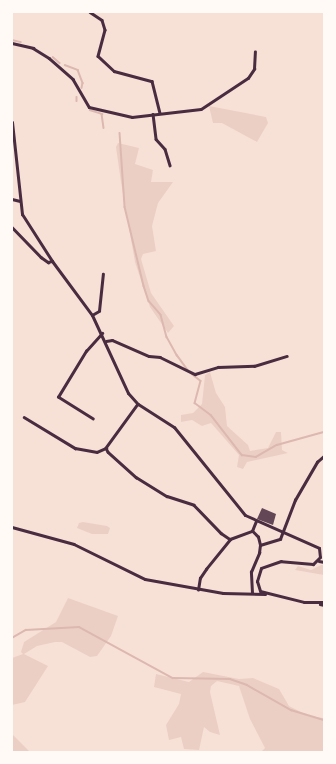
<!DOCTYPE html>
<style>
body{margin:0}
#map{position:relative;width:336px;height:764px;overflow:hidden;background:#f7e1d7;font-family:Lato,sans-serif}
div>[style]{position:absolute}
.green>*{inset:0;background:#ebcfc5}
.stream>*{height:1.5px;margin:-0.75px;padding:0 0.75px;transform-origin:0.75px;border-radius:0.75px;background:#dcb8b0}
.building>*{inset:0;background:#644757}
.minor>*{height:2.5px;margin:-1.25px;padding:0 1.25px;transform-origin:1.25px;border-radius:1.25px;background:#4a2c40}
.tertiary>*{height:3px;margin:-1.5px;padding:0 1.5px;transform-origin:1.5px;border-radius:1.5px;background:#4a2c40}
span{translate:-50% -50%;white-space:nowrap;text-align:center;line-height:1.15;-webkit-text-stroke:4px #fffaf5;paint-order:stroke}
.frame{position:absolute;inset:0;border:13px solid #fffaf5;pointer-events:none}
</style>
<div id="map">
<div class="green">
<div style="clip-path:polygon(209px 106px,266px 117px,268px 123px,257px 142px,222px 123px,213px 123px)"></div>
<div style="clip-path:polygon(118px 143px,139px 148px,135px 164px,153px 170px,151px 182px,173px 182px,158px 203px,152px 226px,156px 251px,143px 254px,141px 259px,151px 293px,174px 326px,168px 333px,150px 307px,135px 262px,121px 182px,116px 147px)"></div>
<div style="clip-path:polygon(210px 372px,216px 393px,225px 407px,227px 426px,248px 445px,250px 451px,268px 448px,276px 432px,281px 432px,282px 450px,288px 453px,247px 462px,243px 469px,237px 467px,239px 455px,211px 423px,202px 426px,192px 420px,181px 422px,181px 415px,193px 413px,202px 404px,205px 375px)"></div>
<div style="clip-path:polygon(83px 522px,107px 526px,110px 528px,108px 534px,92px 534px,77px 528px,79px 523px)"></div>
<div style="clip-path:polygon(321px 565px,324px 565px,324px 575px,295px 570px,298px 566px,311px 570px)"></div>
<div style="clip-path:polygon(68px 598px,118px 616px,111px 636px,97px 656px,90px 657px,62px 642px,55px 642px,37px 646px,24px 654px,48px 666px,25px 702px,12px 705px,12px 658px,23px 654px,21px 652px,24px 642px,56px 622px)"></div>
<div style="clip-path:polygon(203px 672px,239px 679px,253px 678px,279px 689px,289px 706px,311px 717px,324px 718px,324px 752px,261px 752px,265px 748px,250px 719px,239px 686px,217px 681px,211px 686px,210px 692px,220px 735px,210px 732px,204px 727px,199px 750px,184px 749px,181px 737px,169px 740px,166px 725px,179px 704px,181px 694px,154px 687px,156px 674px,189px 682px)"></div>
<div style="clip-path:polygon(12px 734px,30px 752px,12px 752px)"></div>
</div>
<div class="stream">
<div style="left:12px;top:40px;width:9px;rotate:13deg"></div>
<div style="left:53px;top:57px;width:9px;rotate:41deg"></div>
<div style="left:65px;top:65px;width:14px;rotate:21deg"></div>
<div style="left:78px;top:70px;width:14px;rotate:69deg"></div>
<div style="left:83px;top:83px;width:5px;rotate:101deg"></div>
<div style="left:77px;top:97px;width:4px;rotate:90deg"></div>
<div style="left:90px;top:110px;width:13px;rotate:18deg"></div>
<div style="left:102px;top:114px;width:14px;rotate:82deg"></div>
<div style="left:120px;top:133px;width:74px;rotate:86.1deg"></div>
<div style="left:125px;top:207px;width:81px;rotate:76.5deg"></div>
<div style="left:144px;top:286px;width:16px;rotate:72deg"></div>
<div style="left:149px;top:301px;width:18px;rotate:49deg"></div>
<div style="left:161px;top:315px;width:23px;rotate:75deg"></div>
<div style="left:167px;top:337px;width:21px;rotate:61deg"></div>
<div style="left:177px;top:355px;width:19px;rotate:54deg"></div>
<div style="left:192px;top:374px;width:11px;rotate:38deg"></div>
<div style="left:201px;top:381px;width:23px;rotate:105deg"></div>
<div style="left:195px;top:403px;width:20px;rotate:37deg"></div>
<div style="left:211px;top:415px;width:51px;rotate:52.2deg"></div>
<div style="left:242px;top:455px;width:14px;rotate:8deg"></div>
<div style="left:256px;top:457px;width:24px;rotate:-30deg"></div>
<div style="left:277px;top:445px;width:49px;rotate:-15.5deg"></div>
<div style="left:12px;top:638px;width:16px;rotate:-30deg"></div>
<div style="left:26px;top:630px;width:53px;rotate:-3.2deg"></div>
<div style="left:79px;top:627px;width:107px;rotate:28.5deg"></div>
<div style="left:173px;top:678px;width:57px;rotate:1deg"></div>
<div style="left:230px;top:679px;width:18px;rotate:19deg"></div>
<div style="left:247px;top:685px;width:51px;rotate:29.6deg"></div>
<div style="left:291px;top:710px;width:34px;rotate:17deg"></div>
</div>
<div class="building">
<div style="clip-path:polygon(262px 508px,276px 514px,273px 525px,257px 519px)"></div>
</div>
<div class="minor">
<div style="left:90px;top:12px;width:14px;rotate:34deg"></div>
<div style="left:102px;top:20px;width:10px;rotate:73deg"></div>
<div style="left:105px;top:30px;width:27px;rotate:105deg"></div>
<div style="left:98px;top:56px;width:22px;rotate:43deg"></div>
<div style="left:114px;top:71px;width:39px;rotate:15deg"></div>
<div style="left:152px;top:81px;width:33px;rotate:76deg"></div>
<div style="left:12px;top:43px;width:22px;rotate:13deg"></div>
<div style="left:33px;top:48px;width:19px;rotate:32deg"></div>
<div style="left:49px;top:58px;width:32px;rotate:41deg"></div>
<div style="left:73px;top:79px;width:32px;rotate:60deg"></div>
<div style="left:89px;top:107px;width:44px;rotate:13.1deg"></div>
<div style="left:132px;top:117px;width:69px;rotate:-6.6deg"></div>
<div style="left:201px;top:109px;width:56px;rotate:-33.4deg"></div>
<div style="left:248px;top:78px;width:11px;rotate:-56deg"></div>
<div style="left:254px;top:69px;width:17px;rotate:-87deg"></div>
<div style="left:153px;top:114px;width:25px;rotate:83deg"></div>
<div style="left:156px;top:139px;width:13px;rotate:48deg"></div>
<div style="left:165px;top:149px;width:17px;rotate:73deg"></div>
<div style="left:12px;top:199px;width:8px;rotate:14deg"></div>
<div style="left:12px;top:227px;width:42px;rotate:46deg"></div>
<div style="left:41px;top:257px;width:9px;rotate:36deg"></div>
<div style="left:48px;top:262px;width:4px;rotate:-14deg"></div>
<div style="left:92px;top:315px;width:8px;rotate:-30deg"></div>
<div style="left:99px;top:311px;width:37px;rotate:-84deg"></div>
<div style="left:106px;top:341px;width:6px;rotate:-9deg"></div>
<div style="left:112px;top:340px;width:40px;rotate:23.4deg"></div>
<div style="left:149px;top:356px;width:11px;rotate:5deg"></div>
<div style="left:160px;top:357px;width:39px;rotate:26deg"></div>
<div style="left:195px;top:374px;width:24px;rotate:-17deg"></div>
<div style="left:218px;top:367px;width:36px;rotate:-2deg"></div>
<div style="left:254px;top:366px;width:34px;rotate:-17deg"></div>
<div style="left:138px;top:404px;width:54px;rotate:126deg"></div>
<div style="left:106px;top:448px;width:4px;rotate:63deg"></div>
<div style="left:108px;top:452px;width:38px;rotate:42deg"></div>
<div style="left:136px;top:477px;width:36px;rotate:32deg"></div>
<div style="left:167px;top:496px;width:28px;rotate:18deg"></div>
<div style="left:194px;top:505px;width:39px;rotate:46deg"></div>
<div style="left:221px;top:533px;width:11px;rotate:34deg"></div>
<div style="left:24px;top:417px;width:60px;rotate:31.3deg"></div>
<div style="left:75px;top:448px;width:22px;rotate:10deg"></div>
<div style="left:97px;top:452px;width:10px;rotate:-24deg"></div>
<div style="left:93px;top:419px;width:41px;rotate:-147.8deg"></div>
<div style="left:58px;top:397px;width:54px;rotate:-58.7deg"></div>
<div style="left:86px;top:351px;width:24px;rotate:-48deg"></div>
<div style="left:12px;top:527px;width:64px;rotate:15.3deg"></div>
<div style="left:74px;top:544px;width:79px;rotate:26.2deg"></div>
<div style="left:145px;top:579px;width:79px;rotate:10.2deg"></div>
<div style="left:223px;top:593px;width:42px;rotate:1.4deg"></div>
<div style="left:260px;top:545px;width:21px;rotate:-17deg"></div>
<div style="left:280px;top:539px;width:42px;rotate:-69deg"></div>
<div style="left:295px;top:500px;width:44px;rotate:-59.9deg"></div>
<div style="left:317px;top:462px;width:9px;rotate:-41deg"></div>
<div style="left:319px;top:561px;width:5px;rotate:11deg"></div>
<div style="left:198px;top:590px;width:12px;rotate:-81deg"></div>
<div style="left:200px;top:578px;width:11px;rotate:-56deg"></div>
<div style="left:206px;top:569px;width:38px;rotate:-51deg"></div>
<div style="left:230px;top:539px;width:23px;rotate:-20deg"></div>
<div style="left:252px;top:531px;width:11px;rotate:-68deg"></div>
<div style="left:252px;top:593px;width:21px;rotate:-93deg"></div>
<div style="left:251px;top:572px;width:21px;rotate:-67deg"></div>
<div style="left:259px;top:553px;width:8px;rotate:-83deg"></div>
<div style="left:260px;top:545px;width:8px;rotate:-104deg"></div>
<div style="left:258px;top:537px;width:8px;rotate:-135deg"></div>
<div style="left:320px;top:604px;width:4px;rotate:14deg"></div>
</div>
<div class="tertiary">
<div style="left:12px;top:122px;width:93px;rotate:83.8deg"></div>
<div style="left:22px;top:214px;width:56px;rotate:57.4deg"></div>
<div style="left:52px;top:261px;width:67px;rotate:53.5deg"></div>
<div style="left:92px;top:315px;width:86px;rotate:65.2deg"></div>
<div style="left:128px;top:393px;width:15px;rotate:48deg"></div>
<div style="left:138px;top:404px;width:43px;rotate:32.6deg"></div>
<div style="left:174px;top:427px;width:113px;rotate:51.1deg"></div>
<div style="left:245px;top:515px;width:81px;rotate:24deg"></div>
<div style="left:319px;top:548px;width:9px;rotate:84deg"></div>
<div style="left:320px;top:557px;width:10px;rotate:135deg"></div>
<div style="left:313px;top:564px;width:32px;rotate:-175deg"></div>
<div style="left:281px;top:561px;width:21px;rotate:161deg"></div>
<div style="left:261px;top:568px;width:14px;rotate:107deg"></div>
<div style="left:257px;top:581px;width:10px;rotate:73deg"></div>
<div style="left:260px;top:591px;width:45px;rotate:14deg"></div>
<div style="left:304px;top:602px;width:20px"></div>
</div>
<div class="frame"></div>
</div>
